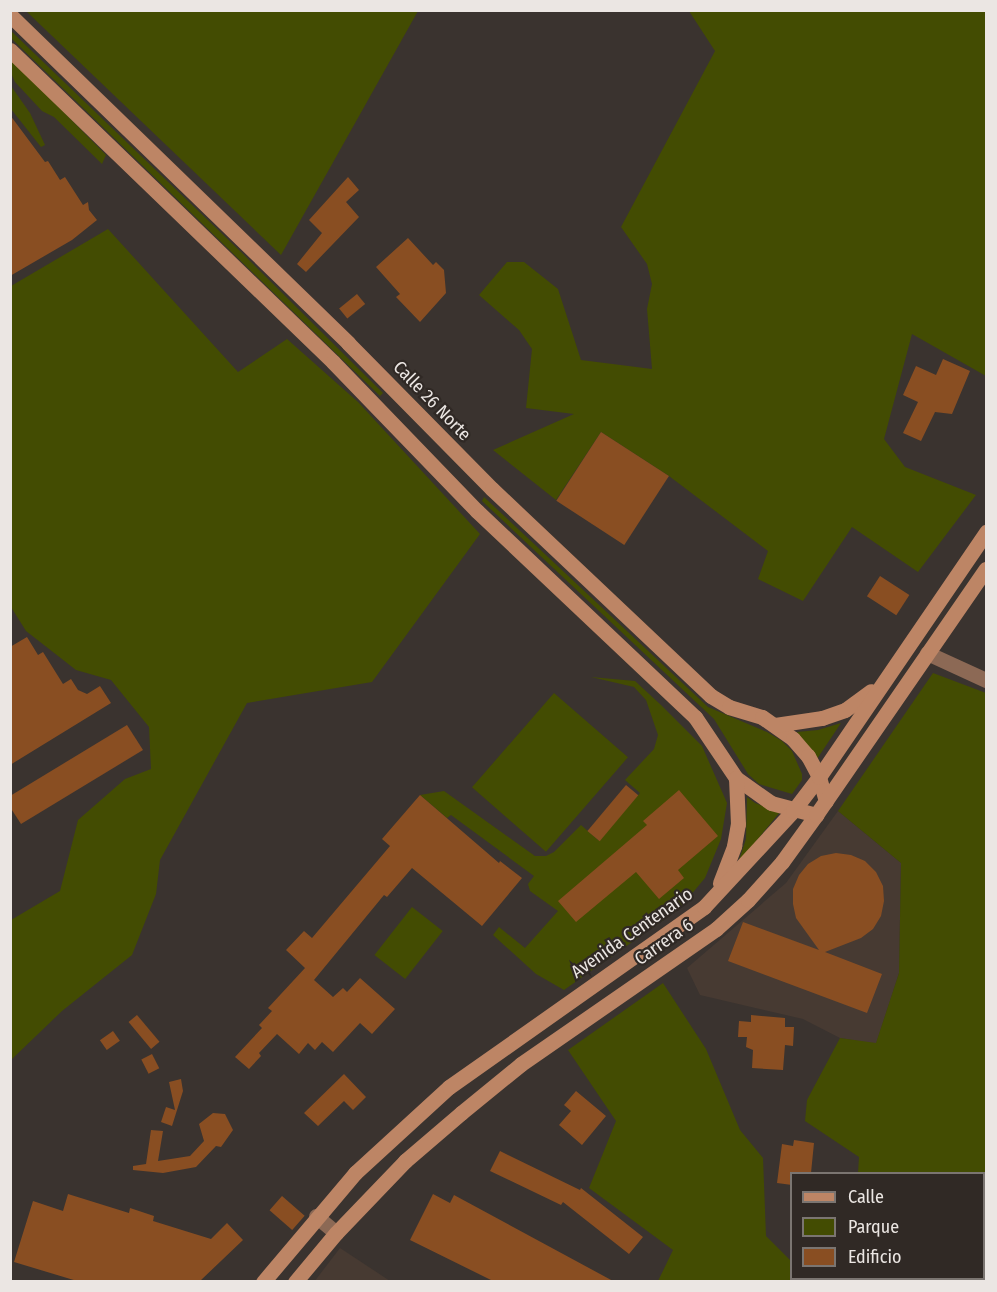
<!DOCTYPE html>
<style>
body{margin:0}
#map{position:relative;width:997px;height:1292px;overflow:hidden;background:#3a332f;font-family:"Fira Sans Condensed",sans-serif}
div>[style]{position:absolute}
.built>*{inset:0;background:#473a32}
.green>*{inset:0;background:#434c02;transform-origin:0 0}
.building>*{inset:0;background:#894e22;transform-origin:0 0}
.street>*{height:15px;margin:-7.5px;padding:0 7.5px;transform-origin:7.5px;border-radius:7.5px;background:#8c6955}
.secondary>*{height:15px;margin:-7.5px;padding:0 7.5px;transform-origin:7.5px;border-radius:7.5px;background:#bd8565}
span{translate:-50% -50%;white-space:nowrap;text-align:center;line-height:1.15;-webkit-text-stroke:4.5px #302925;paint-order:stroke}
.street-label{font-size:18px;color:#ebe6e3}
.frame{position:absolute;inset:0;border:12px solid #ebe6e3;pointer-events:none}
.legend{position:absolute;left:790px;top:1172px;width:195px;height:108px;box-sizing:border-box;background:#302925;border:2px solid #7b7571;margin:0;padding:8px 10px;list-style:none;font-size:18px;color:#ebe6e3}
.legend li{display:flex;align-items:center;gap:12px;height:30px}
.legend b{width:30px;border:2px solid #7b7571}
</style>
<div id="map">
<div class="built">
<div style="clip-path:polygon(838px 811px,901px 863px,899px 973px,876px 1044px,840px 1038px,803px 1019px,700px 995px,687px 968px,786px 883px)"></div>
<div style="clip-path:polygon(340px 1248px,390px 1281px,314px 1282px)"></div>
</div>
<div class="green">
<div style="clip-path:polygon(26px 11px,418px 11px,281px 255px)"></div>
<div style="clip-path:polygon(689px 11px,986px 11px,986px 376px,912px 334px,884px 439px,905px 467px,976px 495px,918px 572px,852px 527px,803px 601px,758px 579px,768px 551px,669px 476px,601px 432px,556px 500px,493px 450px,574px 414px,526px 408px,532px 349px,519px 330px,479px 295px,507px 262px,524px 262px,558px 289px,581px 360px,652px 369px,647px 309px,652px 284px,647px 264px,621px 227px,715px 51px)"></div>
<div style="clip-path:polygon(10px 30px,241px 252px,383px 393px,380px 396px,11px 38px)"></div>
<div style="clip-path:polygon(11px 59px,106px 155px,102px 164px,54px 117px,42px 111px,15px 82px,11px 73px)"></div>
<div style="clip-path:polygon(11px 86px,30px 113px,45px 145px,41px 147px,11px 109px)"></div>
<div style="clip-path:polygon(108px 229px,238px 372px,287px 339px,358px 402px,480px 534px,372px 682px,247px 703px,160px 860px,156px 894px,132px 955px,62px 1011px,11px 1060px,11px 920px,60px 891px,78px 820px,125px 779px,151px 769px,149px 727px,111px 680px,76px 670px,26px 631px,11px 607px,11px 286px)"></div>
<div style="clip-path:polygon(484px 497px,708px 707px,767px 732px,782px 741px,792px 751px,802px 774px,802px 780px,792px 794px,759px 784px,748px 774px,714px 719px,482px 501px)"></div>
<div style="clip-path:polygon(933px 673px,986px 693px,986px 1281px,658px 1281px,673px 1250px,589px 1188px,616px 1121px,568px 1050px,663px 983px,706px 1049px,740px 1130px,763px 1158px,766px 1236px,791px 1261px,792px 1278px,984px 1278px,984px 1174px,858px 1173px,859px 1157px,805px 1121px,807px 1100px,840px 1038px,876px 1043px,899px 973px,901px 863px,838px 811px)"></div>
<div style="clip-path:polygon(591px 677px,635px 681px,661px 705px,702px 746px,727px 803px,721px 839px,705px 878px,679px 909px,564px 990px,536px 974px,493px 935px,499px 927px,525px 948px,558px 911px,530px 891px,528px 884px,534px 876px,451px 815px,447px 818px,420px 795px,444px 791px,535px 856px,546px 856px,554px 852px,581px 825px,598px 840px,640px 793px,625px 780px,654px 749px,658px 735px,646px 700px,634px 687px)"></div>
<div style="left:554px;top:693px;width:98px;height:125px;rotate:41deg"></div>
<div style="clip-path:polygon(841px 723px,817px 759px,797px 732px,818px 730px)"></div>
<div style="clip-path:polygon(747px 797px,755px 803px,780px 812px,738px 863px,746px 839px)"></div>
<div style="left:412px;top:907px;width:39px;height:61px;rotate:38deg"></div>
</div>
<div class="building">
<div style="clip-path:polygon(10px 115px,45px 162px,48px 161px,60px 180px,65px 177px,83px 205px,88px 202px,89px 210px,97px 220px,72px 240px,10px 276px)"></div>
<div style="clip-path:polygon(348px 177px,359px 190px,346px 202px,359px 217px,306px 272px,297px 264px,322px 233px,309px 220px)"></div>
<div style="clip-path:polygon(408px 238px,433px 265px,436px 262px,444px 270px,446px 293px,420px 322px,396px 297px,400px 294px,376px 267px)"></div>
<div style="left:357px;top:294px;width:13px;height:23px;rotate:51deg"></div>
<div style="clip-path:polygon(943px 359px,970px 371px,952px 414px,935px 412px,921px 441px,903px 433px,918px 402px,903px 395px,916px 366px,936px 375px)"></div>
<div style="left:601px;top:432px;width:81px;height:82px;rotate:33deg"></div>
<div style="left:880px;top:576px;width:35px;height:24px;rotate:33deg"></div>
<div style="clip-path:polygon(27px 637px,38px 655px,43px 652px,63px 684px,71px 679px,78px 690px,87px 694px,100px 686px,111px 703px,10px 765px,10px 647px)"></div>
<div style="clip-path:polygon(127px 725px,143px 750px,21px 824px,10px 807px,10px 796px)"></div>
<div style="left:626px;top:785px;width:16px;height:60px;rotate:40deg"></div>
<div style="clip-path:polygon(679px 790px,718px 836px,678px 870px,684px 878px,659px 899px,636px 872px,576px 922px,558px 901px,647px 825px,643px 821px)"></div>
<div style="clip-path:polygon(420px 795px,499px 863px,500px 861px,522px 878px,482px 926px,412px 868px,387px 897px,384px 895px,314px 980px,333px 997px,343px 988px,347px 992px,360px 978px,395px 1009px,372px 1034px,360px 1023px,333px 1052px,322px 1042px,315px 1050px,308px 1043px,299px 1054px,277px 1034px,259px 1053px,261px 1056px,249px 1069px,235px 1057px,262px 1028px,259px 1025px,272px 1011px,268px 1008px,305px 968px,286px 950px,304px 931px,312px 938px,390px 846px,382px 839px)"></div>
<div style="clip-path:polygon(836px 853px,851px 855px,865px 861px,876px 872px,883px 886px,884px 901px,881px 916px,873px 929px,861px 938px,825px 952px,882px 974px,867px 1013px,728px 961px,743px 922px,819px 950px,796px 918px,793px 904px,793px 889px,799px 875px,808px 864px,821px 856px)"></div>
<div style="left:137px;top:1015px;width:35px;height:11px;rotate:50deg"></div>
<div style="clip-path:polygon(751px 1015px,785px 1018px,785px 1027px,794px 1027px,793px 1046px,785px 1045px,783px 1070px,752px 1068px,753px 1050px,746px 1047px,747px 1037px,738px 1037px,739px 1021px,751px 1022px)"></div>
<div style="left:113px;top:1031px;width:12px;height:16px;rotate:55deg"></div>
<div style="left:152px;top:1054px;width:16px;height:12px;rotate:63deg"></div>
<div style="clip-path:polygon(344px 1074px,366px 1097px,353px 1110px,344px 1101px,318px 1126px,304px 1113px)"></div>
<div style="clip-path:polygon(181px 1079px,183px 1091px,172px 1126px,161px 1122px,166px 1107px,175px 1110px,169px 1082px)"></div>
<div style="clip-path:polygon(576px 1091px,606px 1116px,582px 1145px,559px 1125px,571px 1111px,564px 1105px)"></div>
<div style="clip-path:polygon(213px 1113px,225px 1114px,233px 1130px,221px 1147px,216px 1146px,196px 1167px,163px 1173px,133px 1170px,133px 1166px,146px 1164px,151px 1130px,163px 1131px,158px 1161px,190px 1156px,204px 1141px,199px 1124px)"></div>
<div style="clip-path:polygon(794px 1140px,814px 1143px,811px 1173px,792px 1173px,792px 1185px,777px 1183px,782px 1144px,793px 1146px)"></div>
<div style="clip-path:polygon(500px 1151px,580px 1190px,581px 1188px,643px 1237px,629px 1254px,563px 1202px,561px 1205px,490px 1171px)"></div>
<div style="clip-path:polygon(68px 1194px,129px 1213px,130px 1208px,154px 1216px,153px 1221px,211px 1239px,227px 1223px,243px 1240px,200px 1281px,77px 1281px,14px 1262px,33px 1201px,63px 1211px)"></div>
<div style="clip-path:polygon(433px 1194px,450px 1203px,454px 1195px,613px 1281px,493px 1281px,410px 1240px)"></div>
<div style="left:282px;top:1196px;width:30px;height:19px;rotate:41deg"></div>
</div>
<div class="street">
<div style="left:927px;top:653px;width:65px;rotate:24.6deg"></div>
<div style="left:316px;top:1216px;width:26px;rotate:40deg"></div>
</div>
<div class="secondary">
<div style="left:10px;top:15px;width:471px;rotate:44.1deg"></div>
<div style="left:348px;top:343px;width:205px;rotate:45.4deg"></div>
<div style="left:492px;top:489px;width:301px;rotate:43.4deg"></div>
<div style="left:711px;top:696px;width:21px;rotate:31deg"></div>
<div style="left:729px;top:707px;width:34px;rotate:17deg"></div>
<div style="left:762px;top:717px;width:38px;rotate:35deg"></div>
<div style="left:793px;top:739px;width:23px;rotate:49deg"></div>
<div style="left:808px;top:756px;width:24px;rotate:62deg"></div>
<div style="left:819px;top:777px;width:25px;rotate:74deg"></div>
<div style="left:10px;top:50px;width:449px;rotate:44deg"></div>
<div style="left:333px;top:362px;width:207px;rotate:46deg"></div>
<div style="left:477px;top:511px;width:300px;rotate:43.4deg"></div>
<div style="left:695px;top:717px;width:73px;rotate:56.1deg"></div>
<div style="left:736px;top:778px;width:43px;rotate:35.5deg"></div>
<div style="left:771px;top:803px;width:47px;rotate:14.9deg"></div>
<div style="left:775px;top:725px;width:48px;rotate:-8.5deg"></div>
<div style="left:822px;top:718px;width:24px;rotate:-19deg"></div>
<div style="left:845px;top:710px;width:32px;rotate:-36deg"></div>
<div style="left:720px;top:883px;width:40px;rotate:-69deg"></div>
<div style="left:734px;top:846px;width:22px;rotate:-80deg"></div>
<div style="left:738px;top:824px;width:46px;rotate:-92.5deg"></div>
<div style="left:263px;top:1282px;width:143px;rotate:-49.8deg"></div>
<div style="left:355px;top:1173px;width:127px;rotate:-42.5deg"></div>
<div style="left:449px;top:1087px;width:312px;rotate:-35.2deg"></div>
<div style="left:704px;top:907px;width:131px;rotate:-47.2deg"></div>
<div style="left:793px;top:811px;width:43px;rotate:-52.6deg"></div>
<div style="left:819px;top:777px;width:297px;rotate:-55.7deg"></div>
<div style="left:295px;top:1282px;width:64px;rotate:-50.1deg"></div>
<div style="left:336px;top:1233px;width:100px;rotate:-46.2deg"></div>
<div style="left:405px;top:1161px;width:74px;rotate:-40.6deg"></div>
<div style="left:461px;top:1113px;width:77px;rotate:-39.2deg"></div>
<div style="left:521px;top:1064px;width:237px;rotate:-34.7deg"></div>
<div style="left:716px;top:929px;width:43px;rotate:-42.2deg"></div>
<div style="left:748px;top:900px;width:51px;rotate:-48.2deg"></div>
<div style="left:782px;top:862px;width:58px;rotate:-54.1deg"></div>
<div style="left:816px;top:815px;width:299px;rotate:-55.4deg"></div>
</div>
<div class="street-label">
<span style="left:432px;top:401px;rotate:46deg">Calle 26 Norte</span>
<span style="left:632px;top:933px;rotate:-35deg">Avenida Centenario</span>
<span style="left:664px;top:942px;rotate:-35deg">Carrera 6</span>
</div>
<div class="frame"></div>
<ul class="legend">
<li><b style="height:8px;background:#bd8565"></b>Calle</li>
<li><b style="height:16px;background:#434c02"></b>Parque</li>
<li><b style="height:16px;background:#894e22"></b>Edificio</li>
</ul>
</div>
